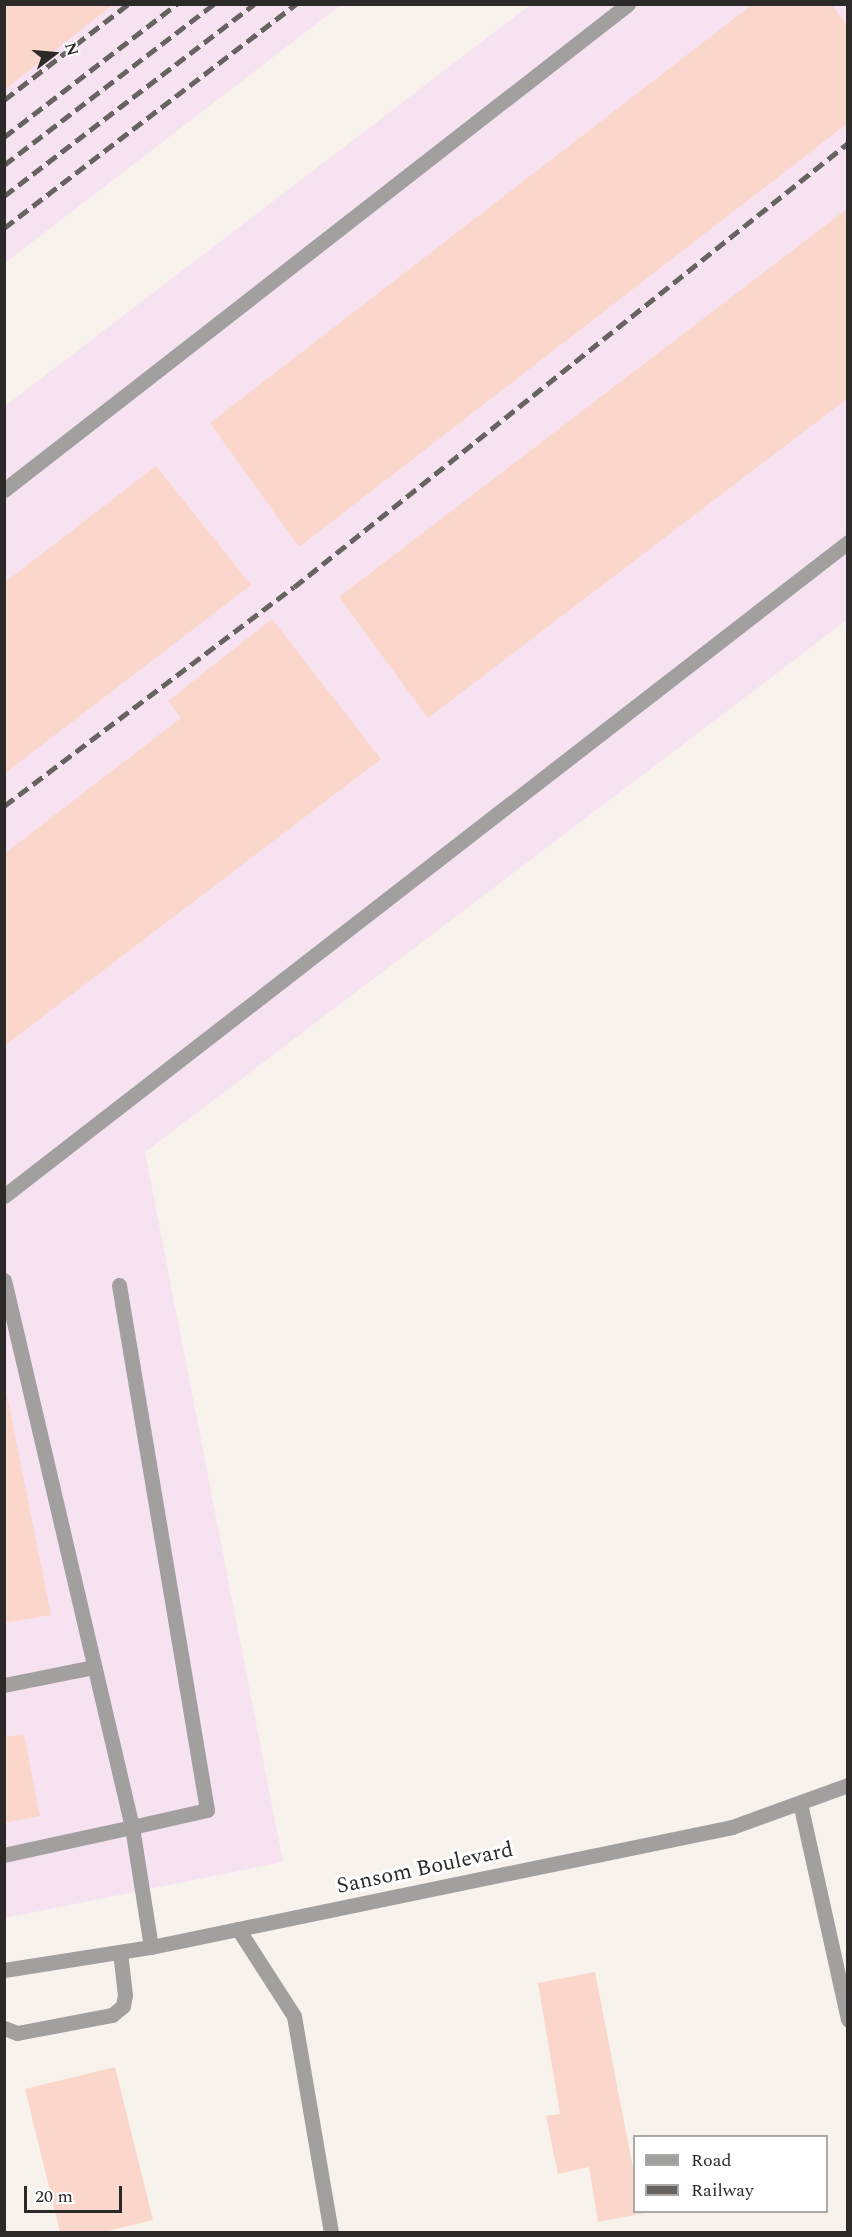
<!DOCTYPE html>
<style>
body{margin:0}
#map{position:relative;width:852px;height:2237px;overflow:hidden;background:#f8f2ed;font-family:Spectral,serif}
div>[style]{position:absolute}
.industrial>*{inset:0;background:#f7e2f1}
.building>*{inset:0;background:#fad7ca}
.minor>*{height:15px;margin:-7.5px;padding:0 7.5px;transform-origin:7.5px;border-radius:7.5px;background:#a29f9f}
.rail>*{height:4.5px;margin-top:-2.25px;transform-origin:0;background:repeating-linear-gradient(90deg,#676361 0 12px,transparent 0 18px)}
span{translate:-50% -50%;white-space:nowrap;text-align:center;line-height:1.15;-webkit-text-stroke:6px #fff;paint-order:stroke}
.street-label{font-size:22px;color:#2c2a28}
.frame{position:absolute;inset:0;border:6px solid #2c2a28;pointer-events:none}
.legend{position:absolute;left:633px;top:2135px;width:195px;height:78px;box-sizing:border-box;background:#fff;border:2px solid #abaaa9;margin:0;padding:8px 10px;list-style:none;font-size:18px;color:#2c2a28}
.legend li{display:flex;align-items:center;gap:12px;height:30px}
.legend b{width:30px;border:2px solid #abaaa9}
.north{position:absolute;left:24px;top:24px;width:60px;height:60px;-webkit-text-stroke:4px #fff;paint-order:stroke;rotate:74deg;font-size:16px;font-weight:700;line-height:24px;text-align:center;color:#2c2a28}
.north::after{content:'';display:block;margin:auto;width:21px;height:27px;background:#2c2a28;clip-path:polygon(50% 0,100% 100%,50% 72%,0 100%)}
.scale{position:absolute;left:24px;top:2186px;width:98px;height:27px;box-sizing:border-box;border:3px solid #2c2a28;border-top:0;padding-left:8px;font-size:18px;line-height:21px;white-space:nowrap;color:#2c2a28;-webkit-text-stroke:4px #fff;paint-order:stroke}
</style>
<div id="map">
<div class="industrial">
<div style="clip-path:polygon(5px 5px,341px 5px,5px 263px)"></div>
<div style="clip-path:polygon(530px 5px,847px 5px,847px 620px,145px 1152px,283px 1862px,5px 1918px,5px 406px)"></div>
</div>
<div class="building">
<div style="clip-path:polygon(4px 4px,114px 4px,4px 90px)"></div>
<div style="clip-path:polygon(753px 4px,831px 4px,848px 26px,848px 123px,299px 547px,210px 423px)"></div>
<div style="clip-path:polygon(848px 208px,848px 398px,428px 718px,339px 597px)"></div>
<div style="clip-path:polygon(156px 466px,251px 585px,4px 774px,4px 583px)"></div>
<div style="clip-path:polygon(272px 619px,381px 759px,4px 1046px,4px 854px,181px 718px,168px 701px)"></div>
<div style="clip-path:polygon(4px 1381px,51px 1615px,4px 1623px)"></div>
<div style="clip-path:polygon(24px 1734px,40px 1816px,4px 1823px,4px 1737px)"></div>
<div style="clip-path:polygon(595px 1972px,634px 2173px,634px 2212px,645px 2213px,598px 2222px,589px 2167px,558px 2174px,546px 2116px,560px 2114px,538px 1983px)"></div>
<div style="clip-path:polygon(115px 2067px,153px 2220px,104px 2232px,60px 2232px,25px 2089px)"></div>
</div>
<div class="minor">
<div style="left:4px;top:490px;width:791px;rotate:-37.91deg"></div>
<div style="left:4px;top:1196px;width:1068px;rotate:-37.77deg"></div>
<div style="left:4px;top:1280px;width:562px;rotate:76.83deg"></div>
<div style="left:132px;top:1827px;width:131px;rotate:167.7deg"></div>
<div style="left:119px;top:1285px;width:532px;rotate:80.48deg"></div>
<div style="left:207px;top:1810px;width:77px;rotate:167.2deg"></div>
<div style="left:132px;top:1827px;width:121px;rotate:81deg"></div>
<div style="left:4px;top:1685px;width:92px;rotate:-11.3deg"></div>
<div style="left:800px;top:1803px;width:222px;rotate:77.5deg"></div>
<div style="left:238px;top:1929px;width:103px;rotate:57.2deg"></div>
<div style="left:294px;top:2016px;width:219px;rotate:80.3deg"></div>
<div style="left:4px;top:1970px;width:149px;rotate:-8.9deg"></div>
<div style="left:151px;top:1947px;width:593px;rotate:-11.67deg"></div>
<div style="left:732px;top:1827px;width:123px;rotate:-19.9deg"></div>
<div style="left:4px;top:2028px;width:14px;rotate:21deg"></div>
<div style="left:17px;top:2033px;width:97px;rotate:-10.7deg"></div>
<div style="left:112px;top:2015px;width:14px;rotate:-39deg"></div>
<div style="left:123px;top:2006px;width:11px;rotate:-80deg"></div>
<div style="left:125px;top:1995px;width:43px;rotate:-96.6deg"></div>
</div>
<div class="rail">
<div style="left:4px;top:100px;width:157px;rotate:-37.7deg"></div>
<div style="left:4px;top:137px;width:218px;rotate:-37.6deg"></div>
<div style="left:4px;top:165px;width:265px;rotate:-37.5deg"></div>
<div style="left:4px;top:196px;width:315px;rotate:-37.5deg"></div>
<div style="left:4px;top:228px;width:368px;rotate:-37.5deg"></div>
<div style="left:4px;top:806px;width:363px;rotate:-37.1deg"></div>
<div style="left:294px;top:587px;width:710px;rotate:-38.71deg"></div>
</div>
<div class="street-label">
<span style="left:425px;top:1868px;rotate:-12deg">Sansom Boulevard</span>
</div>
<div class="frame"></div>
<ul class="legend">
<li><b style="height:8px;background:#a29f9f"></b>Road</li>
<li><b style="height:8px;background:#676361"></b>Railway</li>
</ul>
<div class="north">N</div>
<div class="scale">20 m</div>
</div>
